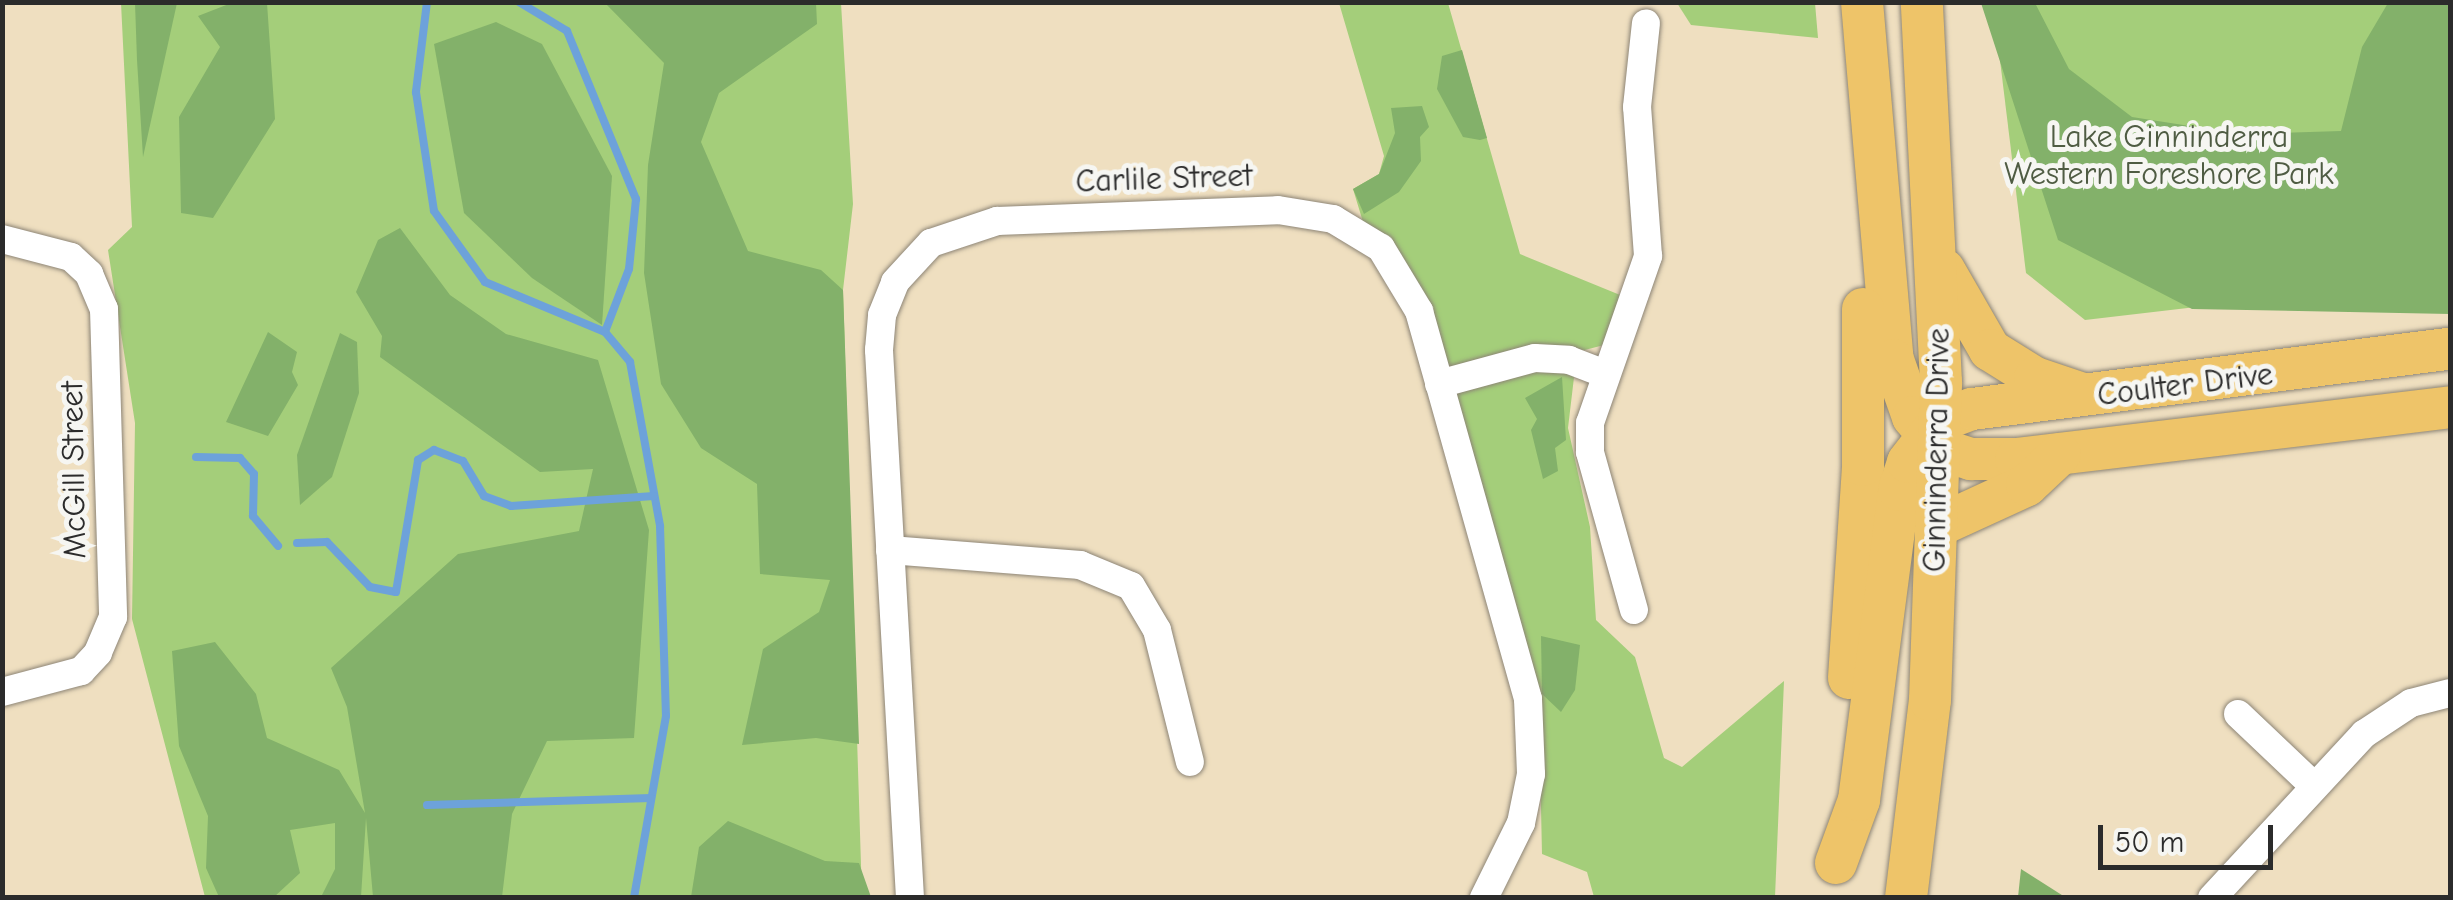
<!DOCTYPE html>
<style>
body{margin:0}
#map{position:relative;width:2453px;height:900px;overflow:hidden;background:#efdfc0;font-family:"Comic Neue",sans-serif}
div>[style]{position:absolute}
.green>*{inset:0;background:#a4ce7a}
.forest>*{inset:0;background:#83b16a}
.stream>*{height:8px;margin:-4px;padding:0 4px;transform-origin:4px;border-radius:4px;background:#6da2da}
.roads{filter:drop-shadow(0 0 2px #8d8576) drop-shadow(0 0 2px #8d8576)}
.minor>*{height:28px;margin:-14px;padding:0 14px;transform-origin:14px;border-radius:14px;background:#fff}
.primary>*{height:42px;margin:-21px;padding:0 21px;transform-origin:21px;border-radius:21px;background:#eec469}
span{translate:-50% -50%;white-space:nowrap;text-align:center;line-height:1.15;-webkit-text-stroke:10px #f6f6f2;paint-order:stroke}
.park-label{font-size:32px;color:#4f5c43}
.street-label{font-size:32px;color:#2b2b2b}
.frame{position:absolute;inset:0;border:5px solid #2b2b2b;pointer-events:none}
.scale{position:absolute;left:2098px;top:825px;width:175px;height:45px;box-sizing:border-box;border:5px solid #2b2b2b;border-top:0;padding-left:12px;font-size:30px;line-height:35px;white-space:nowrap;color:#2b2b2b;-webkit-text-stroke:8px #f6f6f2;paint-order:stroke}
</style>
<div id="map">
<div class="green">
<div style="clip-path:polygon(121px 3px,841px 3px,853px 204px,843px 290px,862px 897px,205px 897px,132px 619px,135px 423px,108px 250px,132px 227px)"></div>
<div style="clip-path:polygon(1339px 3px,1448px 3px,1520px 254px,1625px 297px,1604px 345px,1577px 352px,1568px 428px,1590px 527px,1596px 620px,1635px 657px,1664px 758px,1682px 767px,1784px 681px,1775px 897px,1594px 897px,1587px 872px,1542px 854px,1540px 761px,1407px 280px,1363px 222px,1353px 189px,1379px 174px,1384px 156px)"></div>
<div style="clip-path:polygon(1677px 3px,1815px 3px,1818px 38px,1691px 25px)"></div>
<div style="clip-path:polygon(1993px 3px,2450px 3px,2290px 296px,2085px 320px,2026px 273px)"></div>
</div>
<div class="forest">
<div style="clip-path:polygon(234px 2px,267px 3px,275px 119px,213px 218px,181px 213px,179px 117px,220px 47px,198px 16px)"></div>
<div style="clip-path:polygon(135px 3px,177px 3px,143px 157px,137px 60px)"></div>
<div style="clip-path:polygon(605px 3px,816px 3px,817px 24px,719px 93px,701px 142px,748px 251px,821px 270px,843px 290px,859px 744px,816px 738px,742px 745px,763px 649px,819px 612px,830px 580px,760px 574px,757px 484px,701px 448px,661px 384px,644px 273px,648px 165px,664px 63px)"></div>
<div style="clip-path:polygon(1981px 3px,2035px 3px,2069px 69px,2132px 117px,2241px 134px,2341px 131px,2362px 47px,2388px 3px,2450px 3px,2450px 314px,2192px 309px,2058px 240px)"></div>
<div style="clip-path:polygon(496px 22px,542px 44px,612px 176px,602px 325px,532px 278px,464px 213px,434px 44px)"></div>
<div style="clip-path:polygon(1462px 50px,1487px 138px,1480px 140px,1463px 137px,1437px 89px,1442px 56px)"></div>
<div style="clip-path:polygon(1422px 106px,1429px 127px,1420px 137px,1421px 161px,1399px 192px,1364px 214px,1353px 189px,1379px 174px,1395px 133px,1391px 108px)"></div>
<div style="clip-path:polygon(400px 228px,450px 295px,506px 334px,598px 360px,649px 530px,634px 738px,547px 741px,512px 814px,502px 897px,373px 897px,366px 818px,361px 897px,321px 897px,335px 869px,335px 823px,290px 830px,300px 873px,274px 897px,219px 897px,206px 868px,208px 816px,179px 746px,172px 651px,215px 642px,256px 694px,267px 738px,339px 770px,365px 813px,347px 707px,331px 668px,458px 554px,579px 531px,593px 469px,540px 472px,380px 357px,382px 336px,356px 292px,378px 240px)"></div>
<div style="clip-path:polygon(268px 332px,297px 352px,292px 372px,298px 385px,268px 436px,226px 422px)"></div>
<div style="clip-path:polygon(340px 333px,357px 342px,359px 393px,332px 477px,300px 505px,297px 455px)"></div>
<div style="clip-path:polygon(1562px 377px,1566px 440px,1555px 448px,1558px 471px,1543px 479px,1531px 430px,1537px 419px,1525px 398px)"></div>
<div style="clip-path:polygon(1541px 636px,1580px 645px,1575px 690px,1561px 712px,1542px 694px)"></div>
<div style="clip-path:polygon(728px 821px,825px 861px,859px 863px,871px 897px,691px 897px,699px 847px)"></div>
<div style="clip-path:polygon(2021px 869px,2065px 897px,2018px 897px)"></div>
</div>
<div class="stream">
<div style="left:427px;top:2px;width:91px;rotate:97deg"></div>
<div style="left:416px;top:92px;width:120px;rotate:81.4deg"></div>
<div style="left:434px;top:211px;width:87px;rotate:54.3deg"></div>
<div style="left:485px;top:282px;width:130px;rotate:22.6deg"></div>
<div style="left:519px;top:2px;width:56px;rotate:31.1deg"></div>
<div style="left:567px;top:31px;width:182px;rotate:67.7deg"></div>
<div style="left:636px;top:199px;width:70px;rotate:95.7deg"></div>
<div style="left:629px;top:269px;width:67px;rotate:110.9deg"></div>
<div style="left:605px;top:332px;width:39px;rotate:50deg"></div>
<div style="left:630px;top:362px;width:167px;rotate:79.6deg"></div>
<div style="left:660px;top:526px;width:190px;rotate:88.2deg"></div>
<div style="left:666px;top:716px;width:185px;rotate:100deg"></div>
<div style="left:196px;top:457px;width:44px;rotate:1.3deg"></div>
<div style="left:240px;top:458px;width:21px;rotate:49deg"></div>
<div style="left:254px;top:474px;width:42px;rotate:91.4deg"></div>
<div style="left:253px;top:516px;width:39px;rotate:50deg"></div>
<div style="left:297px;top:543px;width:30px;rotate:-2deg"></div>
<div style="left:327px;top:542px;width:62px;rotate:46.3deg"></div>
<div style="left:370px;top:587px;width:26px;rotate:11deg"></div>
<div style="left:396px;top:592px;width:134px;rotate:-80.5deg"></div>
<div style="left:418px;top:460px;width:19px;rotate:-32deg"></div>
<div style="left:434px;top:450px;width:31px;rotate:21deg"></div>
<div style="left:463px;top:461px;width:41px;rotate:59deg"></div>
<div style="left:484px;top:496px;width:29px;rotate:20deg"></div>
<div style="left:511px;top:506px;width:143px;rotate:-4deg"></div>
<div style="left:427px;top:805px;width:224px;rotate:-1.8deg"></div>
</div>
<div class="roads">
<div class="minor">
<div style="left:2px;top:239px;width:71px;rotate:14.6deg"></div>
<div style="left:71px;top:257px;width:25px;rotate:43deg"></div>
<div style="left:89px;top:274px;width:38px;rotate:67deg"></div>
<div style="left:104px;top:309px;width:308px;rotate:88.3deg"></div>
<div style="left:113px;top:617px;width:39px;rotate:113deg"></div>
<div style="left:98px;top:653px;width:25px;rotate:133deg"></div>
<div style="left:81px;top:671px;width:82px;rotate:165.1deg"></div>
<div style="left:1439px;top:384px;width:99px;rotate:-15.2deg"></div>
<div style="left:1535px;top:358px;width:34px;rotate:3deg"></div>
<div style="left:1569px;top:360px;width:39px;rotate:21deg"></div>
<div style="left:890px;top:550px;width:191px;rotate:4.5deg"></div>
<div style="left:1080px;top:565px;width:55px;rotate:22.4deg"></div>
<div style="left:1131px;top:586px;width:51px;rotate:59.4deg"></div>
<div style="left:1157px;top:630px;width:136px;rotate:76deg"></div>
<div style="left:1634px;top:610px;width:164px;rotate:-105.6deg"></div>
<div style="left:1590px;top:452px;width:29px;rotate:-90deg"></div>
<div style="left:1590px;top:423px;width:177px;rotate:-70.8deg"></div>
<div style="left:1648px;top:256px;width:149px;rotate:-94.2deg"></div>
<div style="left:1637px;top:107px;width:84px;rotate:-83.9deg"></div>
<div style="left:2238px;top:714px;width:105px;rotate:43.5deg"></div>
<div style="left:910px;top:898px;width:549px;rotate:-93.24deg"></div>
<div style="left:879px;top:350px;width:35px;rotate:-85deg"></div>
<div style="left:882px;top:315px;width:35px;rotate:-68deg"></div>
<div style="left:895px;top:282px;width:53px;rotate:-47.3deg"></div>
<div style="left:931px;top:243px;width:70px;rotate:-18.4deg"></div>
<div style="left:997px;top:221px;width:281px;rotate:-2.2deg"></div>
<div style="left:1278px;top:210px;width:56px;rotate:9.3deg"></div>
<div style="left:1333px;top:219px;width:56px;rotate:31.1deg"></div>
<div style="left:1381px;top:248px;width:74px;rotate:58.9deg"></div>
<div style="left:1419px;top:311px;width:403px;rotate:74.3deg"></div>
<div style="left:1528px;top:699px;width:75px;rotate:87.7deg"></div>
<div style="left:1531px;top:774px;width:50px;rotate:101.5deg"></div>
<div style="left:1521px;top:823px;width:84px;rotate:116.3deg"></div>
<div style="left:2212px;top:898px;width:224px;rotate:-47.2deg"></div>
<div style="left:2364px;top:734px;width:56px;rotate:-33.4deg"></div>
<div style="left:2411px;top:703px;width:40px;rotate:-14.4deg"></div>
</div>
<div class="primary">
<div style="left:1862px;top:2px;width:359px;rotate:85.1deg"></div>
<div style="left:1893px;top:360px;width:60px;rotate:70.7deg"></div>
<div style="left:1913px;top:417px;width:42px;rotate:49.8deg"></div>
<div style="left:1940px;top:449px;width:33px;rotate:18deg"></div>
<div style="left:1971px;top:459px;width:45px"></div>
<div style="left:2016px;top:459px;width:437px;rotate:-6.8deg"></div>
<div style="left:1944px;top:270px;width:92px;rotate:60.1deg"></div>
<div style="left:1990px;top:350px;width:53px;rotate:31.9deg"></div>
<div style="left:2035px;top:378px;width:47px;rotate:18.4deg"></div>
<div style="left:1938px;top:526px;width:98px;rotate:-24.7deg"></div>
<div style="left:2027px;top:485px;width:45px;rotate:-43.2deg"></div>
<div style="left:1849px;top:678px;width:213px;rotate:-86.2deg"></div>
<div style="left:1863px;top:465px;width:156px;rotate:-90deg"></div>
<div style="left:1836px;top:863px;width:67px;rotate:-69.9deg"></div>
<div style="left:1859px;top:800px;width:313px;rotate:-82.6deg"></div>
<div style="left:1899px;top:490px;width:29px;rotate:-72deg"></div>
<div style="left:1908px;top:462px;width:52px;rotate:-52deg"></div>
<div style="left:1940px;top:421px;width:34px;rotate:-21deg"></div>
<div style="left:1972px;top:409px;width:482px;rotate:-7.2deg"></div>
<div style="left:1906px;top:898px;width:199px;rotate:-83.1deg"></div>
<div style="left:1930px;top:700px;width:318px;rotate:-88deg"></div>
<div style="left:1941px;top:382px;width:380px;rotate:-92.9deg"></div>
</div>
</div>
<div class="park-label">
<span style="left:2169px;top:156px">Lake Ginninderra<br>Western Foreshore Park</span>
</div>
<div class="street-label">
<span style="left:1164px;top:179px;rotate:-2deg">Carlile Street</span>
<span style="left:2185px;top:385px;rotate:-7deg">Coulter Drive</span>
<span style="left:1937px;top:450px;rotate:-89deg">Ginninderra Drive</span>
<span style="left:74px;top:470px;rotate:-91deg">McGill Street</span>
</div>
<div class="frame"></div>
<div class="scale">50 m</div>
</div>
